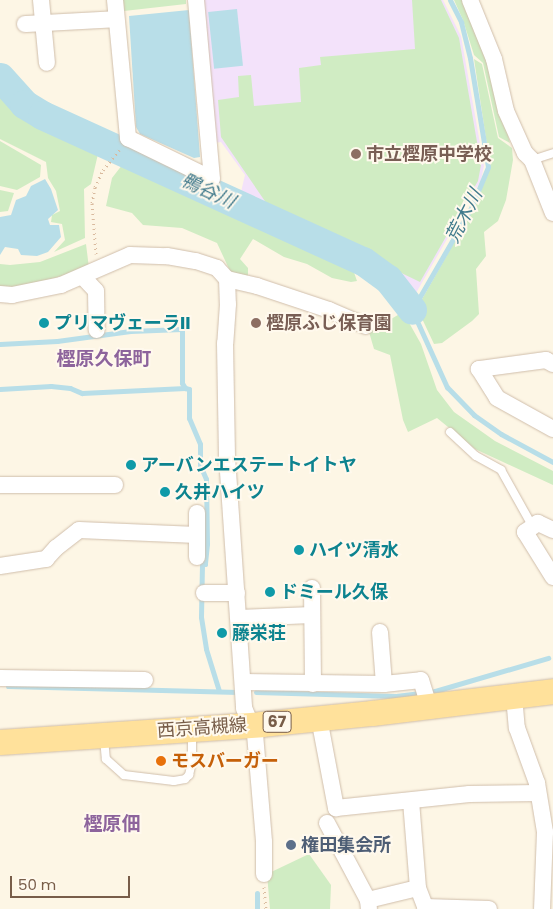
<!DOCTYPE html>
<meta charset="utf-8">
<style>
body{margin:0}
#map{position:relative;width:553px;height:909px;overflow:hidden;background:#fdf6e5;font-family:Poppins,"Noto Sans JP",sans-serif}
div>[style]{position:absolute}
.education>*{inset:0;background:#f3e2fa}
.green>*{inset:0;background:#d0ecc3}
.water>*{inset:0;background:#b8dee8;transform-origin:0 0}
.stream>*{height:5px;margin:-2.5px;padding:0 2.5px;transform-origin:2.5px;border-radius:2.5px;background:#b8dee8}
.river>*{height:29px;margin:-14.5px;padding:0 14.5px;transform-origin:14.5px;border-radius:14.5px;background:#b8dee8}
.path>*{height:3px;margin-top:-1.5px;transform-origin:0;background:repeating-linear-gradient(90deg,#d9ba9e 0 1px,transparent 0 5px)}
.roads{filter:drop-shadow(0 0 1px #d0beab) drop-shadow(0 0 1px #d0beab)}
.service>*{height:8px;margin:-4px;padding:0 4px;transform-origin:4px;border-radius:4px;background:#fff}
.minor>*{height:16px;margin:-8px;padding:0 8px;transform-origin:8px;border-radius:8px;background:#fff}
.primary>*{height:25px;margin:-12.5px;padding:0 12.5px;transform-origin:12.5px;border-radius:12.5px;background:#ffe19b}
.dots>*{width:14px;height:14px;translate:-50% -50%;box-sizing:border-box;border:2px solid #fff9ed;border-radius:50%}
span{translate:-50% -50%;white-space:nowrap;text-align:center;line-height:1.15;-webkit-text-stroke:4px #fff9ed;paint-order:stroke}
.shield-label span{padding:1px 4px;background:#fff9ed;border:1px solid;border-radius:4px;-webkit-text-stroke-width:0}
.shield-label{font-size:16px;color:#785d49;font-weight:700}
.education-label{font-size:18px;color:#785e54;font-weight:700}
.left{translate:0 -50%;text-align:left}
.culture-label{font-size:18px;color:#0d838f;font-weight:700}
.street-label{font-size:18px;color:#785d49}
.food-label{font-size:18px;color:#c56008;font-weight:700}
.service-label{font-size:18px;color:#4e5e75;font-weight:700}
.water-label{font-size:19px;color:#417a8c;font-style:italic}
.neighbourhood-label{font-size:19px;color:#8d649c;font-weight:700}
.scale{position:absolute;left:10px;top:876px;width:120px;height:22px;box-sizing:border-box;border:2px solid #785d49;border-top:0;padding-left:6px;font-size:15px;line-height:18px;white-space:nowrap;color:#785d49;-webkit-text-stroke:4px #fff9ed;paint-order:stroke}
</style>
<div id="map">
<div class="education">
<div style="clip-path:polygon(201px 0,443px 0,461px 36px,484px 166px,481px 180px,412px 300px,387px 269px,240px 196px,245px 175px,221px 142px,214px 143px)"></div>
</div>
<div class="green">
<div style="clip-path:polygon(123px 0,186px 0,186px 4px,124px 11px)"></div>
<div style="clip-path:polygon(412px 0,441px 0,459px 38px,481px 165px,478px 181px,420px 282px,271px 210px,221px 137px,218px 100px,239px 97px,238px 76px,251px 75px,254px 106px,301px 102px,299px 68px,321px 65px,320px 57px,415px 49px)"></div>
<div style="clip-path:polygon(454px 0,465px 0,488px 59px,510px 143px,499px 137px,483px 63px,474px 55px,463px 20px)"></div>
<div style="clip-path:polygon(474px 59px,482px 64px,498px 138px,512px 148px,513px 160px,506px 200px,498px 221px,484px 232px,486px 256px,476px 269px,479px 314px,472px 321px,442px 343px,434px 344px,417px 308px,476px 204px,490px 165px)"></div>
<div style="clip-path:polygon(0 93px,5px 100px,42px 128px,75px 143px,88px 146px,98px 154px,91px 184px,84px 189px,85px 238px,54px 252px,65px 240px,62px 224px,51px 222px,52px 215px,60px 211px,56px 191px,48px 178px,46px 162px,0 139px)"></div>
<div style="clip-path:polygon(0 141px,41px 165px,40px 177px,17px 190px,0 186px)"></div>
<div style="clip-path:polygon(126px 160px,351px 264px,357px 281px,351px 282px,332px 278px,307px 264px,284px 257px,253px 239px,240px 259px,248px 268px,248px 279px,230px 271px,217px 243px,182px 228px,143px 225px,132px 213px,106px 206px,112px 178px)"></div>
<div style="clip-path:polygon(0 190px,14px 193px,8px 211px,0 212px)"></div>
<div style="clip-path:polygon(86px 244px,89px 268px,13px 290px,0 288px,0 264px,10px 265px,40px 262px)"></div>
<div style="clip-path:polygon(403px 312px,421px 344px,437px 390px,454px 412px,495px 441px,553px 471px,553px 485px,475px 449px,437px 418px,408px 432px,403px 420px,390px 355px,374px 349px,369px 332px)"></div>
<div style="clip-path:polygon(309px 854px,331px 885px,330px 909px,270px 909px,267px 874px)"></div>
</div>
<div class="water">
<div style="left:237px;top:9px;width:57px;height:29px;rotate:84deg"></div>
<div style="clip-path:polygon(189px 10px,200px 157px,194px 158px,140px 134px,136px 127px,129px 16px)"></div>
<div style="clip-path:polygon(45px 179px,51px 189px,58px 210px,48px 219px,50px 225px,59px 225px,61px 237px,48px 252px,37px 256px,21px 255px,18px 249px,5px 247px,0 255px,0 217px,11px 215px,16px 200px,26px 196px,31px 186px)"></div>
</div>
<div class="stream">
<div style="left:450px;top:0;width:25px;rotate:63deg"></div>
<div style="left:461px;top:22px;width:37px;rotate:76deg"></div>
<div style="left:470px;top:58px;width:110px;rotate:80.6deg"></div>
<div style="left:488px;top:167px;width:44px;rotate:112.5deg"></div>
<div style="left:471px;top:208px;width:118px;rotate:120deg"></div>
<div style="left:412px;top:310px;width:85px;rotate:65.6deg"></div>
<div style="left:447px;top:387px;width:39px;rotate:46deg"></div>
<div style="left:474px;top:415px;width:33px;rotate:35deg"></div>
<div style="left:501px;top:434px;width:59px;rotate:28.3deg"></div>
<div style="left:0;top:344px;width:57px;rotate:-3deg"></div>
<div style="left:57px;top:341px;width:74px;rotate:-7.8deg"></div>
<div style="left:130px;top:331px;width:52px;rotate:-2.2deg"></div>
<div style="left:182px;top:329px;width:54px;rotate:90deg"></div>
<div style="left:182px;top:383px;width:6px;rotate:59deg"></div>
<div style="left:185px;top:388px;width:4px;rotate:14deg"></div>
<div style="left:189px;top:389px;width:29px;rotate:90deg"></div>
<div style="left:189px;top:418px;width:28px;rotate:67deg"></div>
<div style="left:200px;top:444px;width:21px;rotate:90deg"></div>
<div style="left:200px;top:465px;width:15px;rotate:67deg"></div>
<div style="left:206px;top:479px;width:65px;rotate:89.1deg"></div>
<div style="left:207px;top:544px;width:20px;rotate:96deg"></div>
<div style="left:205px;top:564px;width:3px;rotate:180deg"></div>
<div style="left:202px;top:564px;width:53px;rotate:91.1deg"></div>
<div style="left:201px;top:617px;width:32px;rotate:81deg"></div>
<div style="left:206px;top:649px;width:44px;rotate:72.8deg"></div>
<div style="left:0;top:389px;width:51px;rotate:-3.4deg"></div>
<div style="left:51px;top:386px;width:19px;rotate:6deg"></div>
<div style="left:70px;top:388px;width:13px;rotate:23deg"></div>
<div style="left:82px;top:393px;width:103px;rotate:-2.8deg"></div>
<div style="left:8px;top:686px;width:230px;rotate:1.5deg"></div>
<div style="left:256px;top:692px;width:140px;rotate:1.6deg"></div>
<div style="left:396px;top:696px;width:39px;rotate:-7deg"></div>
<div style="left:435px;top:691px;width:118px;rotate:-16.3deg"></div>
<div style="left:257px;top:893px;width:16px;rotate:90deg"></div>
</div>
<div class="river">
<div style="left:0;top:77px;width:36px;rotate:48deg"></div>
<div style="left:24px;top:104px;width:21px;rotate:31deg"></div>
<div style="left:42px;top:115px;width:353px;rotate:24.5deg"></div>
<div style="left:363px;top:261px;width:31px;rotate:36deg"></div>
<div style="left:388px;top:279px;width:39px;rotate:52deg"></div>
</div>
<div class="path">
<div style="left:96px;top:254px;width:51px;rotate:-94.5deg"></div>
<div style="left:92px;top:203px;width:16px;rotate:-79deg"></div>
<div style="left:95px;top:187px;width:19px;rotate:-65deg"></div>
<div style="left:103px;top:170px;width:26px;rotate:-51deg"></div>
<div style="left:264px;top:887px;width:22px;rotate:85deg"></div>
</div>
<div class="roads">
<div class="service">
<div style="left:532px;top:160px;width:22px;rotate:-18deg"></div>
<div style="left:450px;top:432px;width:35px;rotate:43deg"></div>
<div style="left:476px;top:456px;width:29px;rotate:29deg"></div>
<div style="left:501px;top:470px;width:65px;rotate:60.7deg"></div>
<div style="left:104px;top:738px;width:21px;rotate:85deg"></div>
<div style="left:106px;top:759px;width:24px;rotate:42deg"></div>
<div style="left:124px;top:775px;width:50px;rotate:6.8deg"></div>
<div style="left:174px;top:781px;width:11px;rotate:-10deg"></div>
<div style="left:185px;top:779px;width:6px;rotate:-45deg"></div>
<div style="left:189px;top:775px;width:13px;rotate:-77deg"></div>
<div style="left:192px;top:762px;width:31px;rotate:-90deg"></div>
</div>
<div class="minor">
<div style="left:41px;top:0;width:63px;rotate:84.6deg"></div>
<div style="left:115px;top:0;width:139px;rotate:84.6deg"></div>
<div style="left:128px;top:138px;width:93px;rotate:26deg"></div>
<div style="left:212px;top:179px;width:180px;rotate:-95.1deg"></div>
<div style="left:470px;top:0;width:64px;rotate:67.9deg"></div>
<div style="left:494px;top:59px;width:53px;rotate:77deg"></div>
<div style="left:506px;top:111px;width:46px;rotate:65.7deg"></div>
<div style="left:525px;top:153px;width:10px;rotate:45deg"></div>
<div style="left:532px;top:160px;width:57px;rotate:68.4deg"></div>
<div style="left:25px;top:24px;width:91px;rotate:-3.1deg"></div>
<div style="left:83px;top:277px;width:19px;rotate:47deg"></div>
<div style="left:96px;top:291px;width:39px;rotate:89deg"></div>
<div style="left:227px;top:279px;width:25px;rotate:88deg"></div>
<div style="left:228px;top:304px;width:39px;rotate:94deg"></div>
<div style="left:225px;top:343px;width:114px;rotate:89deg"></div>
<div style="left:227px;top:457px;width:252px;rotate:86.1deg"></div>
<div style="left:244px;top:708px;width:28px;rotate:67deg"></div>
<div style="left:255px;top:734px;width:108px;rotate:85.2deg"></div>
<div style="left:264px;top:842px;width:32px;rotate:90deg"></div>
<div style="left:0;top:294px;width:12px;rotate:5deg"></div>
<div style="left:12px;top:295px;width:50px;rotate:-11.5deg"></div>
<div style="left:61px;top:285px;width:75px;rotate:-23.5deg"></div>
<div style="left:130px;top:255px;width:37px;rotate:2deg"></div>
<div style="left:167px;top:256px;width:29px;rotate:10deg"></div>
<div style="left:196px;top:261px;width:22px;rotate:18deg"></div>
<div style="left:217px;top:268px;width:15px;rotate:48deg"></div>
<div style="left:227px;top:279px;width:31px;rotate:13deg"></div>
<div style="left:257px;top:286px;width:76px;rotate:18.4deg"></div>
<div style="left:329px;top:310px;width:40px;rotate:23.4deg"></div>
<div style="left:553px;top:364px;width:8px;rotate:-150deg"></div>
<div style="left:546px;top:360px;width:68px;rotate:172.3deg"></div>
<div style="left:479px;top:369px;width:34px;rotate:58deg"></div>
<div style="left:497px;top:398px;width:64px;rotate:29deg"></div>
<div style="left:0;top:485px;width:115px"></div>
<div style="left:553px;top:530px;width:17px;rotate:-155deg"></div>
<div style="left:538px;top:523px;width:16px;rotate:145deg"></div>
<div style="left:525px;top:532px;width:53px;rotate:58.1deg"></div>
<div style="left:197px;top:557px;width:44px;rotate:-90deg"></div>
<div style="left:0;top:566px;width:47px;rotate:-8.7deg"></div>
<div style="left:46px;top:559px;width:15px;rotate:-48deg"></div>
<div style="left:56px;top:548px;width:29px;rotate:-38deg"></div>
<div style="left:79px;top:530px;width:118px;rotate:2.4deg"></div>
<div style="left:312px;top:588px;width:96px;rotate:89.4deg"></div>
<div style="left:204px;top:593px;width:33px"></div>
<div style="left:239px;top:618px;width:73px;rotate:-2.4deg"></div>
<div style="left:380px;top:632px;width:52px;rotate:85.6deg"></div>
<div style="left:0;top:678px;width:145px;rotate:0.8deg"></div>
<div style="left:243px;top:682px;width:141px;rotate:0.8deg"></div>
<div style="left:384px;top:684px;width:37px;rotate:-6deg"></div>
<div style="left:421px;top:680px;width:27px;rotate:73deg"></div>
<div style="left:514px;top:696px;width:32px;rotate:85deg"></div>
<div style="left:517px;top:728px;width:59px;rotate:70deg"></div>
<div style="left:537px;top:783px;width:50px;rotate:80.7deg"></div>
<div style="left:545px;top:832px;width:77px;rotate:92.2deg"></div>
<div style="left:319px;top:718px;width:92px;rotate:79.3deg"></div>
<div style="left:336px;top:808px;width:134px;rotate:-6deg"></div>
<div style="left:469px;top:794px;width:69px;rotate:-0.8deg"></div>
<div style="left:411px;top:801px;width:87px;rotate:85.4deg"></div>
<div style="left:418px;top:888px;width:22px;rotate:69deg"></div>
<div style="left:327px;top:823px;width:87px;rotate:62deg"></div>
<div style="left:368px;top:900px;width:9px;rotate:84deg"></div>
<div style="left:368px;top:900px;width:51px;rotate:-13.5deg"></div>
<div style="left:425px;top:907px;width:64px;rotate:1.8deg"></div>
</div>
<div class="primary">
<div style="left:0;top:742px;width:262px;rotate:-3.9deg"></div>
<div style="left:261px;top:724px;width:112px;rotate:-5.7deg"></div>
<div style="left:372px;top:713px;width:182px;rotate:-6.9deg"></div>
</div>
</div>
<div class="dots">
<div style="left:356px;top:154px;background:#8d6e63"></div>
<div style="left:44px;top:323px;background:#0f9aa8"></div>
<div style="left:256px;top:323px;background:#8d6e63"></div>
<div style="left:131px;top:465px;background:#0f9aa8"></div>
<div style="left:165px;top:492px;background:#0f9aa8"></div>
<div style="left:299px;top:550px;background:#0f9aa8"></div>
<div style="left:270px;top:592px;background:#0f9aa8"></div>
<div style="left:222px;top:633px;background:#0f9aa8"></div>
<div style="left:161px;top:761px;background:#e8710a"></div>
<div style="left:291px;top:845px;background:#5c6f8a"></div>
</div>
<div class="shield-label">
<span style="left:277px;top:722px">67</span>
</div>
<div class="education-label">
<span class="left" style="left:366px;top:154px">市立樫原中学校</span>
<span class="left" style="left:266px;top:323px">樫原ふじ保育園</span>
</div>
<div class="culture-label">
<span class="left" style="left:54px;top:323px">プリマヴェーラII</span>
<span class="left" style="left:141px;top:465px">アーバンエステートイトヤ</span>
<span class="left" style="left:175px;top:492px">久井ハイツ</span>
<span class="left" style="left:309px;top:550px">ハイツ清水</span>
<span class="left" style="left:280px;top:592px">ドミール久保</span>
<span class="left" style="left:232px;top:633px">藤栄荘</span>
</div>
<div class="street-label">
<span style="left:202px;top:728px;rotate:-4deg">西京高槻線</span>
</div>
<div class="food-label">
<span class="left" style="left:171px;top:761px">モスバーガー</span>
</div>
<div class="service-label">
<span class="left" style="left:301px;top:845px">権田集会所</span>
</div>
<div class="water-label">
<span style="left:208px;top:191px;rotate:25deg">鴨谷川</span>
<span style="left:464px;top:216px;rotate:-63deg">荒木川</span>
</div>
<div class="neighbourhood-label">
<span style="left:104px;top:359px">樫原久保町</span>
<span style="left:112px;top:824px">樫原佃</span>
</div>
<div class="scale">50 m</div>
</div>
